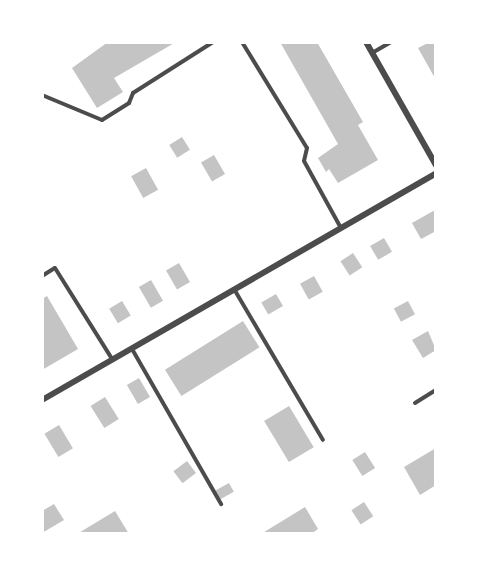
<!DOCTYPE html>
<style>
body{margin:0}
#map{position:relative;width:478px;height:576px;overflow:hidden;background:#fff;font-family:"IBM Plex Sans",sans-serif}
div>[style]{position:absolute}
.building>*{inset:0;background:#c4c4c4;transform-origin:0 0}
.service>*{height:4px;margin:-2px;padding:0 2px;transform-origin:2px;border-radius:2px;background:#4c4c4c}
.minor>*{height:6px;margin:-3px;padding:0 3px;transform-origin:3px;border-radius:3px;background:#4c4c4c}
span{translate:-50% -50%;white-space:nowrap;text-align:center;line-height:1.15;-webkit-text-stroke:4.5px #fff;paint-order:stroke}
.frame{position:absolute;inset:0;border:44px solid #fff;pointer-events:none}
</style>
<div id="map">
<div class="building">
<div style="clip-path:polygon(108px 42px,176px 42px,114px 78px,123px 92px,97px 108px,72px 68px)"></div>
<div style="clip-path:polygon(280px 42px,317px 42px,363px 122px,358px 125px,378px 160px,338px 183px,329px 169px,326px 172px,318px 158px,338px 144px)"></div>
<div style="clip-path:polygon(430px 42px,436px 42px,436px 80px,418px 48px)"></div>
<div style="left:182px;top:137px;width:15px;height:15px;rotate:58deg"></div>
<div style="left:214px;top:155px;width:22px;height:15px;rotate:60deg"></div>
<div style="left:146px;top:168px;width:25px;height:17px;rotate:61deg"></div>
<div style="clip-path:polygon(435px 210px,436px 231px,421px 239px,412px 223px)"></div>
<div style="left:384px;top:238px;width:16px;height:16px;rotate:60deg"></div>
<div style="left:353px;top:253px;width:17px;height:15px;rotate:57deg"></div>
<div style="left:179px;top:263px;width:22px;height:15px;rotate:60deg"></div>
<div style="left:314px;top:276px;width:18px;height:16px;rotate:61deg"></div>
<div style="left:151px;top:280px;width:24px;height:14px;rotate:60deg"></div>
<div style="left:276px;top:294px;width:14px;height:17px;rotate:60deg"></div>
<div style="clip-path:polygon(47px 296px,78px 349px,42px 370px,42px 299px)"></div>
<div style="left:122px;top:301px;width:17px;height:15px;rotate:59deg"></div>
<div style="left:408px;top:301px;width:15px;height:16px;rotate:62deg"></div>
<div style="left:243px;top:321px;width:31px;height:92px;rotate:58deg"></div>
<div style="clip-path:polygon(428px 331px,436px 350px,423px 358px,412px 340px)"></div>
<div style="left:139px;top:378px;width:22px;height:14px;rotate:60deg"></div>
<div style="left:105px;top:397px;width:26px;height:17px;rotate:58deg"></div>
<div style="left:289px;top:406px;width:48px;height:29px;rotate:59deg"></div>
<div style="left:59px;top:425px;width:27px;height:17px;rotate:59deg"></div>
<div style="clip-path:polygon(436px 448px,436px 485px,420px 495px,404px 467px)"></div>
<div style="left:365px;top:452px;width:19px;height:15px;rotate:58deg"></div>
<div style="left:187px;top:461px;width:15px;height:17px;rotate:53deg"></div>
<div style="left:229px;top:483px;width:10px;height:16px;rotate:61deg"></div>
<div style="left:364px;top:502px;width:17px;height:15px;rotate:57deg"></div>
<div style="clip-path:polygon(54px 504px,64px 520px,42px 533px,42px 511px)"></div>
<div style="clip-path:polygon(305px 507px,318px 529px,311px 534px,261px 534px)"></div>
<div style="clip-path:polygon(115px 511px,129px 534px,77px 534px)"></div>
</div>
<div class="service">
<div style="left:242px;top:42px;width:124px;rotate:58.5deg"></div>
<div style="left:307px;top:148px;width:13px;rotate:103deg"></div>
<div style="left:304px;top:161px;width:77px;rotate:61.1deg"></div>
<div style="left:372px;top:53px;width:22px;rotate:-30deg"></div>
<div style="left:42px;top:95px;width:65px;rotate:22.6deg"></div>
<div style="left:102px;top:120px;width:32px;rotate:-32deg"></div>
<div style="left:129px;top:103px;width:11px;rotate:-68deg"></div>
<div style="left:133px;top:93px;width:95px;rotate:-32.5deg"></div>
<div style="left:42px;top:276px;width:15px;rotate:-32deg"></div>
<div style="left:55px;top:268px;width:107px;rotate:57.9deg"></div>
<div style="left:234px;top:289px;width:175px;rotate:59.5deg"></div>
<div style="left:132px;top:349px;width:179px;rotate:60.1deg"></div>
<div style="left:415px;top:403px;width:25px;rotate:-32deg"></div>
</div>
<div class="minor">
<div style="left:366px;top:42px;width:142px;rotate:60.4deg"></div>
<div style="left:42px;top:400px;width:455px;rotate:-29.9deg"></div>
</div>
<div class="frame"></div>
</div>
